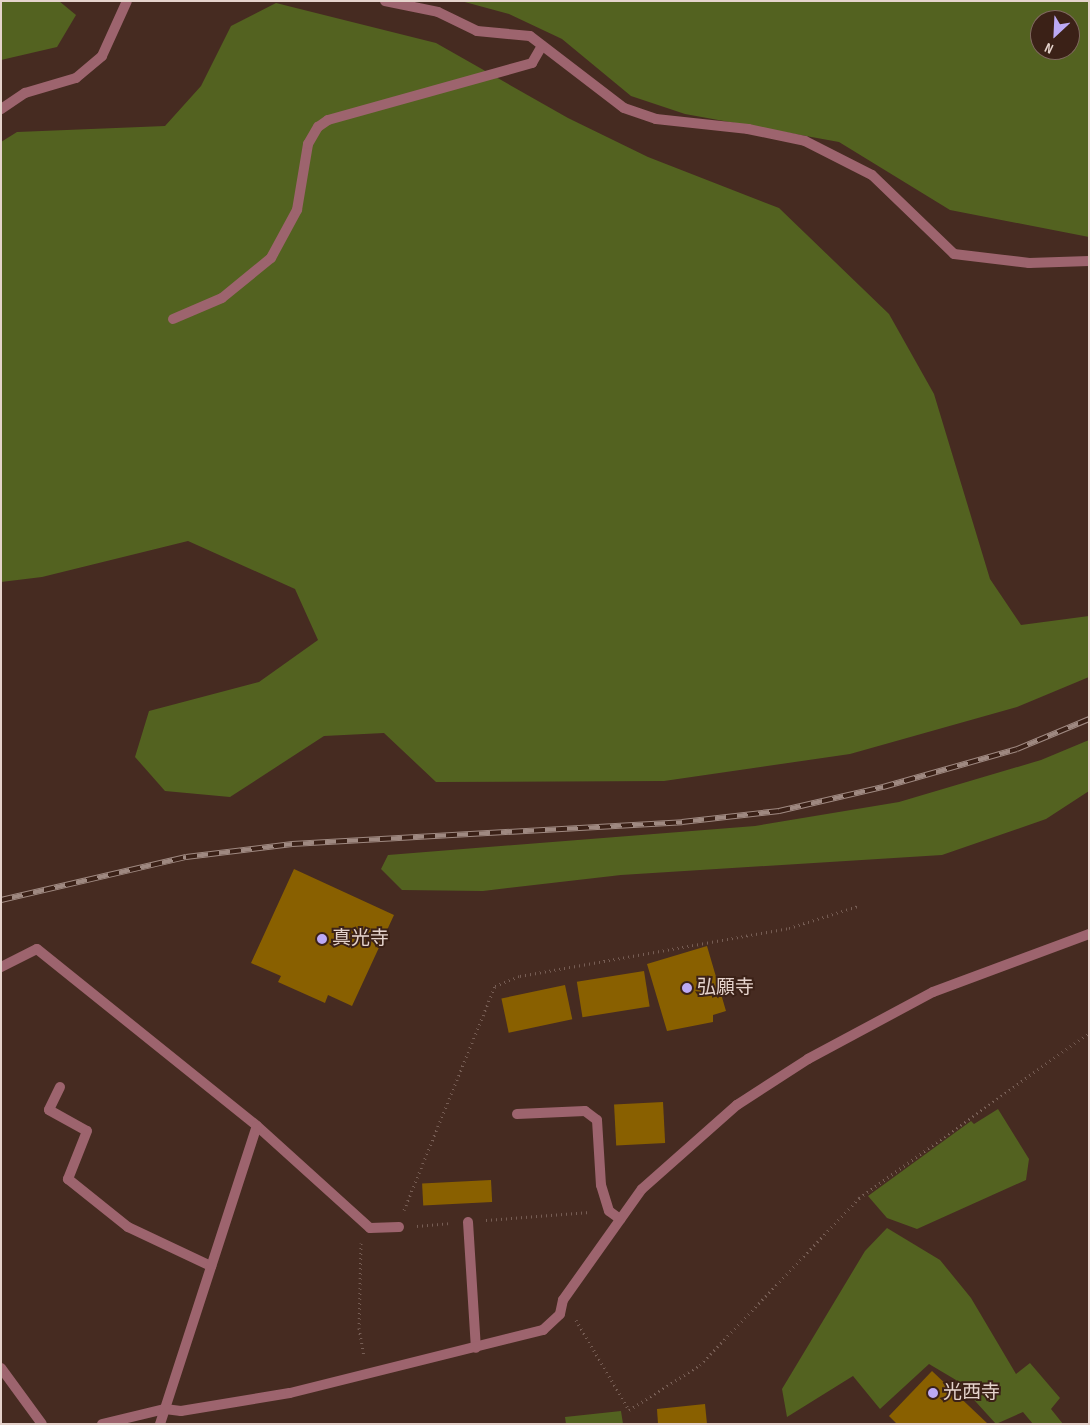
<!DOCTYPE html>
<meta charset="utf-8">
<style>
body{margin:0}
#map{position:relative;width:1090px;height:1425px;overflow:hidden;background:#462b21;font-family:"Sofia Sans Condensed","Noto Sans JP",sans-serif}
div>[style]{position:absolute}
.green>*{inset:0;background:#536220}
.building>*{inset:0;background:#896000;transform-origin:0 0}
.path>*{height:3px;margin-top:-1.5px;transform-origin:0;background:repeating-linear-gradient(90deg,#765d54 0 1px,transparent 0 5px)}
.minor>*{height:10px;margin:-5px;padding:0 5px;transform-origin:5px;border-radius:5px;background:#9d646e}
.rail>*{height:5.5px;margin-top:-2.75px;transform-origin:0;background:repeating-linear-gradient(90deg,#3b2117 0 11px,#9f8981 0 22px);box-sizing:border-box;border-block:1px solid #9f8981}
.dots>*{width:14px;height:14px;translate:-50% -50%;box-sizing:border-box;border:2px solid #3b2117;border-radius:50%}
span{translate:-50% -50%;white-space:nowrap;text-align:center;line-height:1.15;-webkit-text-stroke:4px #3b2117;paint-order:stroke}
.poi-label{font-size:19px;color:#e5d3cc}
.left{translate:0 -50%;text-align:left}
.frame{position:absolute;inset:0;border:2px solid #e5d3cc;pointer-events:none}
.north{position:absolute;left:1030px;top:10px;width:50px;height:50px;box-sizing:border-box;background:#3b2117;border:1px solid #7f685f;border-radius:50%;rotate:205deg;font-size:14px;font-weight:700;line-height:20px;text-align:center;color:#e5d3cc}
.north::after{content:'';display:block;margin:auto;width:18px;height:22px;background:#bcaaf5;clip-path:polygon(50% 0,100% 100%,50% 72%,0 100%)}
</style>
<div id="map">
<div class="green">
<div style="clip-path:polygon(1px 1px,59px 1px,76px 15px,57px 47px,1px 60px)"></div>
<div style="clip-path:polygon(evenodd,461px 1px,1089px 1px,1089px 237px,950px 210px,839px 142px,685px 114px,631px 96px,562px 39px,509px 14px,461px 1px,1040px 20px,1070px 20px,1070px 50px,1040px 50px,1040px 20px)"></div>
<div style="clip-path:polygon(276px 3px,436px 43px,568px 118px,648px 157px,779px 208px,889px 314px,934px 394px,990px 579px,1021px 625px,1089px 616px,1089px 677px,1017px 707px,850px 754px,664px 781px,436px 782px,384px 733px,324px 736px,230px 797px,165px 791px,135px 757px,149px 711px,259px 682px,318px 640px,295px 589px,188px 541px,42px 577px,1px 582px,1px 142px,17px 132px,165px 126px,201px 86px,231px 26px)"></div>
<div style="clip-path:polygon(1089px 740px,1089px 791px,1046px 819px,942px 855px,621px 875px,483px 891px,402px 890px,381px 869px,388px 855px,755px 826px,899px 802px,1041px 760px)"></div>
<div style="clip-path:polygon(998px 1109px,1029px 1159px,1026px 1180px,917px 1229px,887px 1218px,868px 1196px,971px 1121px,974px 1124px)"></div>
<div style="clip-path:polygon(887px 1228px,940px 1260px,971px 1298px,1016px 1374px,1030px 1363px,1060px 1398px,1051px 1409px,1063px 1424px,1033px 1424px,1023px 1412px,996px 1424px,956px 1380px,929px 1364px,880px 1409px,853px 1376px,787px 1417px,782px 1389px,865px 1251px)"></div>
<div style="clip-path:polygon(621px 1411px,623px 1424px,566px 1424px,565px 1417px)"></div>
</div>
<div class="building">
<div style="clip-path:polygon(294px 869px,394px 915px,352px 1006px,328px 995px,325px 1003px,278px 982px,281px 976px,251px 963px)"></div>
<div style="clip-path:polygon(707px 946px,726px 1011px,713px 1015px,713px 1022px,667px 1031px,647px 964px)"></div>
<div style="left:644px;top:971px;width:36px;height:68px;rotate:81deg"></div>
<div style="left:565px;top:985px;width:35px;height:65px;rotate:78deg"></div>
<div style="left:663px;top:1102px;width:41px;height:49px;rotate:87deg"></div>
<div style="left:491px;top:1180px;width:22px;height:69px;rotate:87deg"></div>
<div style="clip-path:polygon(932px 1371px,988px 1424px,897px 1424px,889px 1416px)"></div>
<div style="clip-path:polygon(705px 1404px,707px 1424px,658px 1424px,657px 1409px)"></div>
</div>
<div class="path">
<div style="left:404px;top:1210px;width:242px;rotate:-67.9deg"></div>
<div style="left:495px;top:986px;width:27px;rotate:-22deg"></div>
<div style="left:520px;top:976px;width:273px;rotate:-10.1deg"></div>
<div style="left:789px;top:928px;width:72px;rotate:-17.7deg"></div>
<div style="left:486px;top:1220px;width:104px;rotate:-4.4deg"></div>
<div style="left:417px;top:1226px;width:33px;rotate:-5deg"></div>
<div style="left:361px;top:1243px;width:85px;rotate:91.3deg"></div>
<div style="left:359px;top:1328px;width:29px;rotate:80deg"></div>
<div style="left:576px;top:1320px;width:104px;rotate:59.5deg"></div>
<div style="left:629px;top:1410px;width:84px;rotate:-32.4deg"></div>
<div style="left:700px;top:1365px;width:231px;rotate:-46.4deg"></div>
<div style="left:859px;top:1198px;width:283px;rotate:-35.7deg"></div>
</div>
<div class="minor">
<div style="left:385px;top:1px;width:54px;rotate:11.7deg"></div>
<div style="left:438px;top:12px;width:43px;rotate:26deg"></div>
<div style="left:477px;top:31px;width:53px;rotate:5.4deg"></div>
<div style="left:530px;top:36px;width:118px;rotate:37.5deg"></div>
<div style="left:624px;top:108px;width:34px;rotate:19deg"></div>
<div style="left:656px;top:119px;width:93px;rotate:6.2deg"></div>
<div style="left:748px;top:129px;width:58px;rotate:11.9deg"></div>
<div style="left:805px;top:141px;width:75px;rotate:26.9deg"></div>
<div style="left:872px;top:175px;width:114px;rotate:43.9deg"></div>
<div style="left:954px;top:254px;width:76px;rotate:6.8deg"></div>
<div style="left:1029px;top:263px;width:60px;rotate:-1.9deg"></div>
<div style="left:1px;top:109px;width:29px;rotate:-34deg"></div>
<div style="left:25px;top:93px;width:53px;rotate:-16.4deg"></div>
<div style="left:76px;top:78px;width:34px;rotate:-40deg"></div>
<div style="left:102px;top:56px;width:60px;rotate:-65.6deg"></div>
<div style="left:173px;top:319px;width:53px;rotate:-23.2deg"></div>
<div style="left:222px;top:298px;width:63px;rotate:-39.2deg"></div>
<div style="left:271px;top:258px;width:55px;rotate:-61.6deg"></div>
<div style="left:297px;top:210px;width:67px;rotate:-80.5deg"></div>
<div style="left:308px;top:144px;width:20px;rotate:-60deg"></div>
<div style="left:318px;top:127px;width:12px;rotate:-35deg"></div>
<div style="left:328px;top:120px;width:212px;rotate:-15.6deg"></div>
<div style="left:532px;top:63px;width:20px;rotate:-60deg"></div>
<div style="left:1px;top:967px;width:40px;rotate:-26.6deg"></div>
<div style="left:37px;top:949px;width:282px;rotate:38.8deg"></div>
<div style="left:257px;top:1126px;width:152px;rotate:42.1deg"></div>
<div style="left:370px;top:1228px;width:29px;rotate:-2deg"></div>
<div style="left:60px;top:1087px;width:25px;rotate:116deg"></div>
<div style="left:49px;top:1110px;width:43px;rotate:28.9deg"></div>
<div style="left:87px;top:1131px;width:52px;rotate:111.6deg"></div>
<div style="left:68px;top:1179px;width:77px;rotate:38.7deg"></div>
<div style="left:128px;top:1227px;width:92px;rotate:25.2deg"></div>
<div style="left:517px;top:1114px;width:68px;rotate:-2.5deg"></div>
<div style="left:585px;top:1111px;width:15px;rotate:37deg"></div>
<div style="left:597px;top:1120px;width:65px;rotate:86.5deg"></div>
<div style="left:601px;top:1185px;width:27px;rotate:73deg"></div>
<div style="left:609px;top:1211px;width:14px;rotate:36deg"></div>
<div style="left:468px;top:1222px;width:126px;rotate:86.4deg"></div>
<div style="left:1px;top:1368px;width:69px;rotate:53.8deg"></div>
<div style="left:102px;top:1424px;width:65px;rotate:-13.4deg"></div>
<div style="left:165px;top:1409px;width:16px;rotate:7deg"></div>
<div style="left:181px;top:1411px;width:110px;rotate:-9.4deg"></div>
<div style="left:290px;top:1393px;width:261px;rotate:-14deg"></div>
<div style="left:543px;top:1330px;width:23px;rotate:-43deg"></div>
<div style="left:560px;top:1314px;width:14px;rotate:-78deg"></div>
<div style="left:563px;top:1300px;width:136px;rotate:-54.6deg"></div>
<div style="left:642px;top:1189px;width:127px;rotate:-41.5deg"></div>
<div style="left:737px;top:1105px;width:85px;rotate:-32.9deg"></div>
<div style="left:808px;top:1059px;width:142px;rotate:-28.2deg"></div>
<div style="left:933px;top:992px;width:166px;rotate:-20.4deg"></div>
<div style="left:160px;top:1424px;width:313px;rotate:-72deg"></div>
</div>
<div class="rail">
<div style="left:1px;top:900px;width:190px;rotate:-13.1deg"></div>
<div style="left:186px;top:857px;width:107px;rotate:-7deg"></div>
<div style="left:292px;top:844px;width:391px;rotate:-3.2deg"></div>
<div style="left:682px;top:822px;width:98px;rotate:-6.5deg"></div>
<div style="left:779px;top:811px;width:107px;rotate:-13deg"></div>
<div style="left:883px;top:787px;width:139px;rotate:-15.8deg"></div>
<div style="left:1017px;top:749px;width:78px;rotate:-22.6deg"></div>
</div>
<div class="dots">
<div style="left:322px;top:939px;background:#bcaaf5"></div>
<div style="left:687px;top:988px;background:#bcaaf5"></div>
<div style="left:933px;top:1393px;background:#bcaaf5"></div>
</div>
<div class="poi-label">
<span class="left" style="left:332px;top:939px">真光寺</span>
<span class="left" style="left:697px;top:988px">弘願寺</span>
<span class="left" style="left:943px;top:1393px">光西寺</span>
</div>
<div class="frame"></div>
<div class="north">N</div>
</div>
